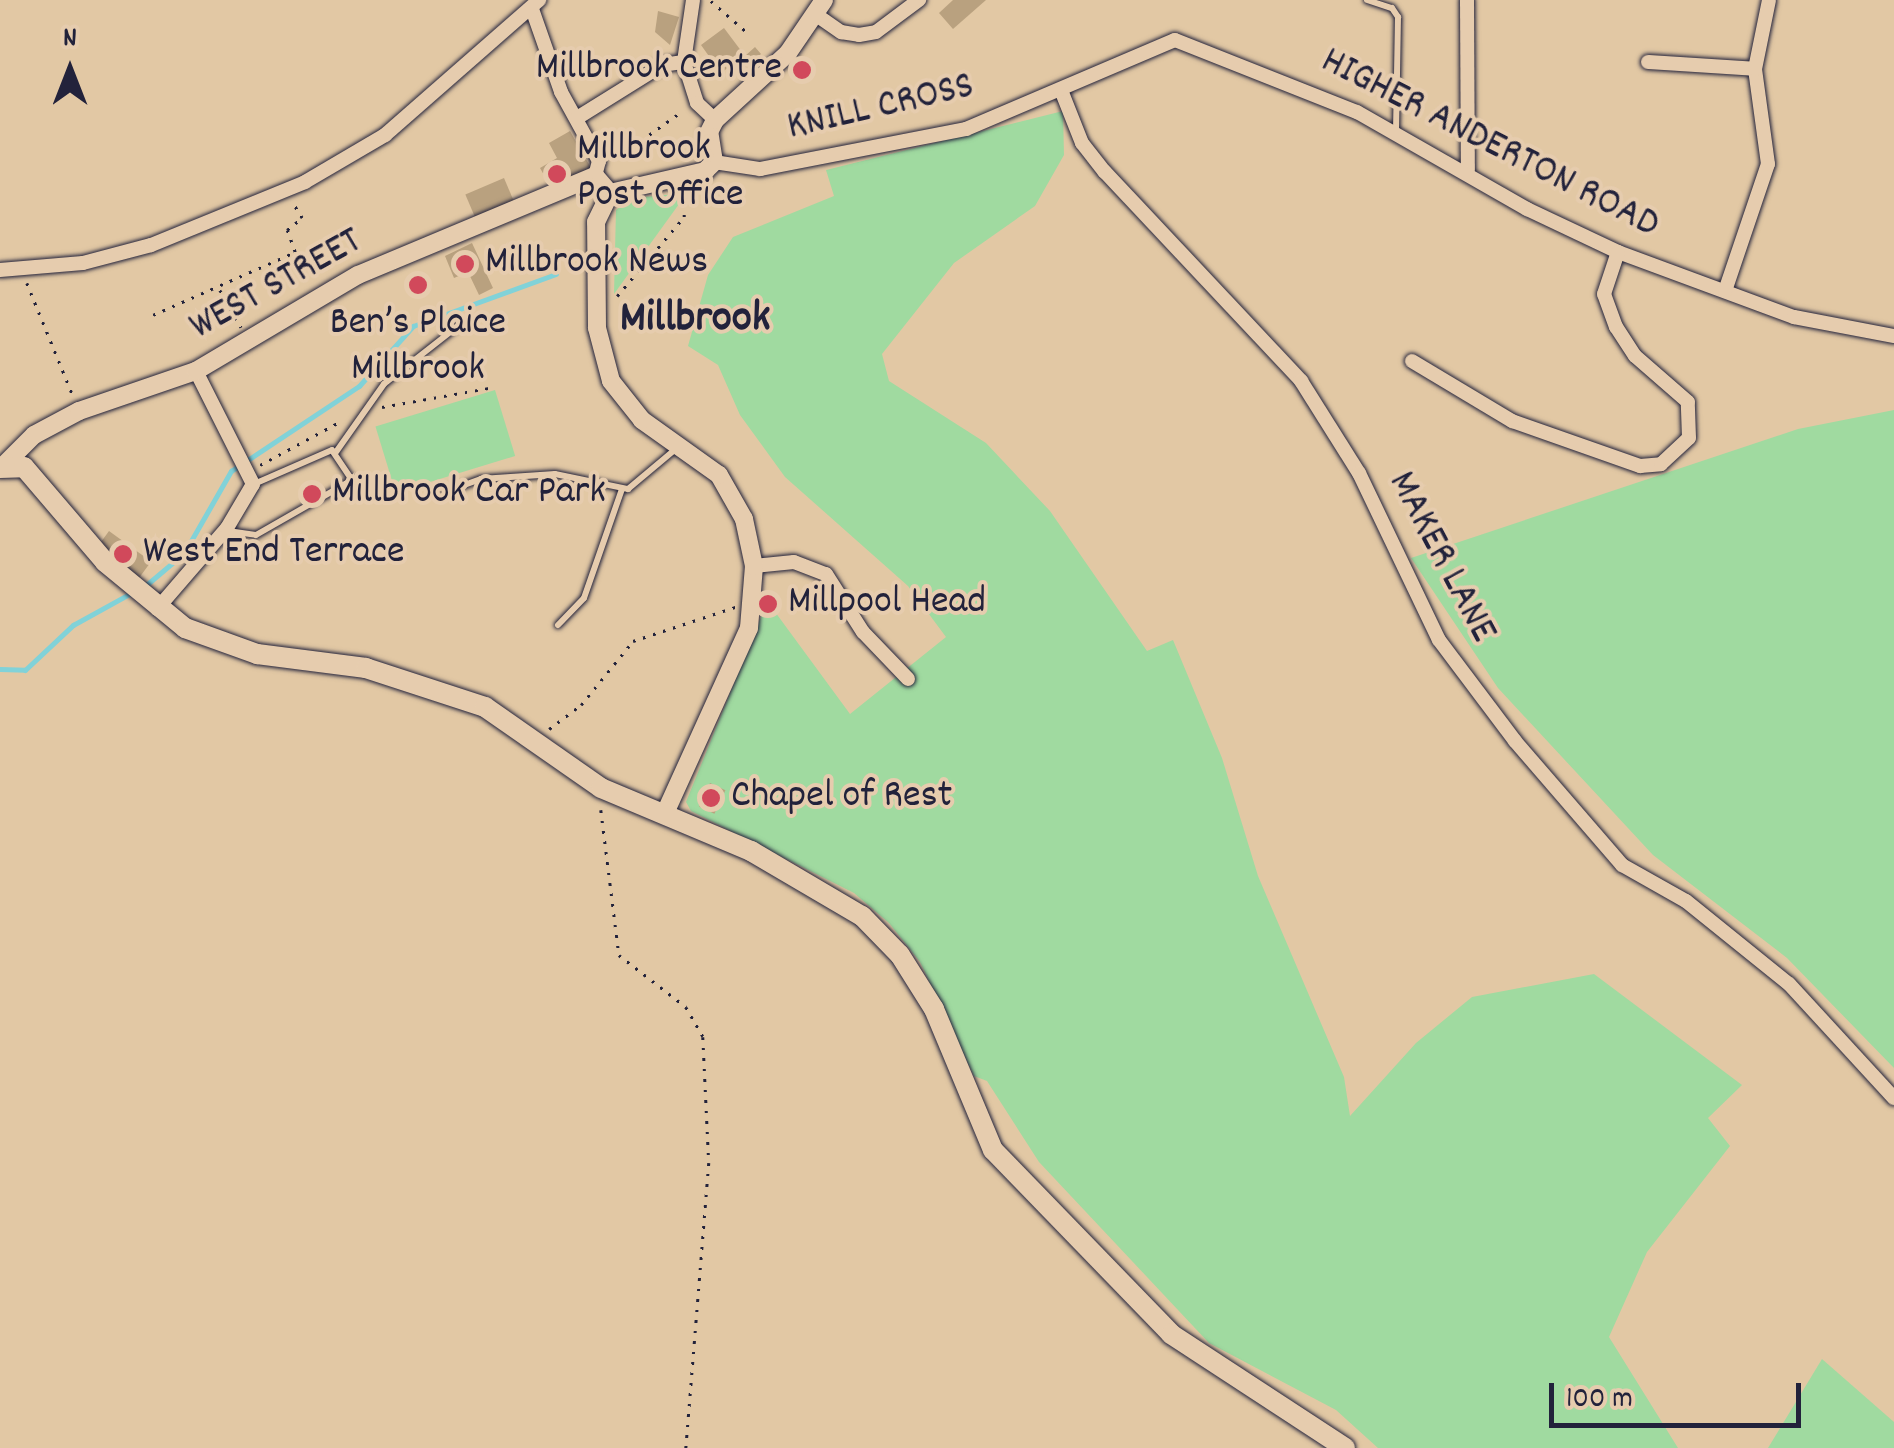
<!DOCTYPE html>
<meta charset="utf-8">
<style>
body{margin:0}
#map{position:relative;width:1894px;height:1448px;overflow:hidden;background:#e2c8a4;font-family:Dekko,sans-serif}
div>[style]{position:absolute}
.green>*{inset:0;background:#a0daa0;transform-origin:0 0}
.stream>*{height:5px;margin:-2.5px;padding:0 2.5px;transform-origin:2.5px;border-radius:2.5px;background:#81d2d8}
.building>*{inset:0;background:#b9a17f;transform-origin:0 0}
.path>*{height:2.5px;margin-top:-1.25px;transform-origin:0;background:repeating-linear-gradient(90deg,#22223b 0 2.5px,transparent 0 10.5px)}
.roads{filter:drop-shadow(0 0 2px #22223b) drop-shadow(0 0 2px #22223b)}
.service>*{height:6px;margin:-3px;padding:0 3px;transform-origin:3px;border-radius:3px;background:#e6ccae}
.minor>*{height:14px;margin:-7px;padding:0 7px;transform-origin:7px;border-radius:7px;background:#e6ccae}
.tertiary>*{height:18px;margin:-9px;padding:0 9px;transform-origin:9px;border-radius:9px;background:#e6ccae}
.secondary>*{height:20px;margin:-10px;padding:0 10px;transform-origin:10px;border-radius:10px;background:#e6ccae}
.dots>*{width:28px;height:28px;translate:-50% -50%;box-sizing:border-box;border:5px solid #e6ccae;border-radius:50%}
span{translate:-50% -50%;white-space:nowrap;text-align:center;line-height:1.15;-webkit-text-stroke:8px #e6ccae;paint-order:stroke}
.poi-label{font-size:40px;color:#22223b}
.right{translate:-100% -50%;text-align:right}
.left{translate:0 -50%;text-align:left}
.street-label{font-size:40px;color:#22223b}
.quarter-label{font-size:45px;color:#22223b;font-weight:700}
.north{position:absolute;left:20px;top:20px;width:100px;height:100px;-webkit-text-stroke:8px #e6ccae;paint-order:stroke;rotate:0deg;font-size:28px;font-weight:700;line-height:40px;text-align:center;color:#22223b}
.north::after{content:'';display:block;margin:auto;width:35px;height:45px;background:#22223b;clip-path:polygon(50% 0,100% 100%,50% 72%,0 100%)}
.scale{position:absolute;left:1549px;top:1383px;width:252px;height:45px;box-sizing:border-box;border:5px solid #22223b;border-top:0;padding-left:12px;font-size:30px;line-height:35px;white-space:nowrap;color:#22223b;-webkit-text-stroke:8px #e6ccae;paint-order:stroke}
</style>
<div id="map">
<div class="green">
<div style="clip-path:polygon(1063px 111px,1064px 155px,1035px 206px,954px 263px,882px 354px,889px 381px,986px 443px,1050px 511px,1147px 651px,1173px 640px,1222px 758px,1258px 876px,1344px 1077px,1350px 1116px,1416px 1043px,1472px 997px,1594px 974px,1742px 1085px,1708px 1118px,1730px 1146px,1647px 1252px,1609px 1337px,1678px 1448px,1378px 1448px,1336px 1410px,1209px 1343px,1039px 1162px,987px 1081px,974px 1076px,920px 962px,889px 923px,854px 893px,691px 811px,686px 802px,765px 607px,770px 605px,850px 714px,946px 637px,908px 586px,785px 477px,740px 415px,718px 365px,688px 346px,708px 275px,733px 237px,834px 196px,826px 170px)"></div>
<div style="clip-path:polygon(687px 193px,614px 294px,616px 210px,632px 198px)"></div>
<div style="left:495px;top:390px;width:69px;height:125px;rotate:73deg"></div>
<div style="clip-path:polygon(1894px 410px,1894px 1068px,1787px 958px,1653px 855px,1498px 688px,1411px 558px,1798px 429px)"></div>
<div style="clip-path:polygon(1822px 1359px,1894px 1422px,1894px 1448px,1768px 1448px)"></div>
</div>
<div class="stream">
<div style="left:145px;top:586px;width:51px;rotate:-40.2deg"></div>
<div style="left:184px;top:553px;width:95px;rotate:-60.2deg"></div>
<div style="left:231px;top:471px;width:154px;rotate:-33.6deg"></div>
<div style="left:359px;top:386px;width:81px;rotate:-48deg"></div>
<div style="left:413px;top:326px;width:152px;rotate:-20deg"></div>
<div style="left:0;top:669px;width:25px;rotate:2deg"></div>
<div style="left:25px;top:670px;width:66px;rotate:-43.2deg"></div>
<div style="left:73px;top:625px;width:66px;rotate:-28.9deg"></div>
</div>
<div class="building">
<div style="clip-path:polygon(953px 0,986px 0,953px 29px,939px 13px)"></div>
<div style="clip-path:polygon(658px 11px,679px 17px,670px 45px,655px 32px)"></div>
<div style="clip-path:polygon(724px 28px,745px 56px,755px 47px,761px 54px,744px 68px,738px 60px,721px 73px,701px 45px)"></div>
<div style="clip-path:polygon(570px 131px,591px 168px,553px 191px,540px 168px,557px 158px,549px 143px)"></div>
<div style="left:504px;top:178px;width:30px;height:42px;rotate:67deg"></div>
<div style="clip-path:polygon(472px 243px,493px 288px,479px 295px,468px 272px,454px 278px,445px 256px)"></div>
<div style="left:109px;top:531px;width:52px;height:21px;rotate:36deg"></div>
<div style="left:710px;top:783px;width:17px;height:26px;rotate:25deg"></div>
</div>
<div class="path">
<div style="left:711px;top:1px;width:49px;rotate:40.9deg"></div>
<div style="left:615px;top:159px;width:81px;rotate:-35.5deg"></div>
<div style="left:27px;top:283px;width:122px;rotate:67.8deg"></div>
<div style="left:220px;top:290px;width:43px;rotate:60.4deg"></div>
<div style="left:617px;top:296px;width:104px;rotate:-49.7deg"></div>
<div style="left:684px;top:217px;width:23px;rotate:-92deg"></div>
<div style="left:153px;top:315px;width:155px;rotate:-23.9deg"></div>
<div style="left:295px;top:252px;width:23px;rotate:-110deg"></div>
<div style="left:287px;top:230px;width:19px;rotate:-39deg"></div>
<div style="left:302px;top:218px;width:15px;rotate:-122deg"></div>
<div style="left:382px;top:407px;width:109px;rotate:-10.1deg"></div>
<div style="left:260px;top:465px;width:92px;rotate:-28.5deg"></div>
<div style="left:549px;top:729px;width:40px;rotate:-37deg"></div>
<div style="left:581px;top:705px;width:82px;rotate:-50.9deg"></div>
<div style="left:633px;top:641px;width:108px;rotate:-18.4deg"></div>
<div style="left:601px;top:810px;width:146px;rotate:82.9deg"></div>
<div style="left:619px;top:955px;width:85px;rotate:37.8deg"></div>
<div style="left:686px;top:1007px;width:34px;rotate:60deg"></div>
<div style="left:703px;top:1037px;width:126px;rotate:87.3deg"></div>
<div style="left:709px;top:1163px;width:286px;rotate:94.6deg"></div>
</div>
<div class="roads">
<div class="service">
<div style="left:1367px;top:0;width:26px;rotate:18deg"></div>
<div style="left:1392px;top:8px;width:11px;rotate:56deg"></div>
<div style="left:1398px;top:17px;width:115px;rotate:91deg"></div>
<div style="left:336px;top:452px;width:83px;rotate:-54.8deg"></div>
<div style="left:384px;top:384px;width:94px;rotate:-38.1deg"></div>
<div style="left:445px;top:492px;width:38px;rotate:-20deg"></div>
<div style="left:481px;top:479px;width:74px;rotate:-3.9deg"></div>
<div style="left:555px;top:474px;width:75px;rotate:11.6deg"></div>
<div style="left:628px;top:489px;width:65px;rotate:-40deg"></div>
<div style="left:228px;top:531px;width:28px;rotate:8deg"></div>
<div style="left:256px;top:535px;width:111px;rotate:-29.8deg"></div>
<div style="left:352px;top:480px;width:36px;rotate:-124deg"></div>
<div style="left:332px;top:450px;width:85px;rotate:156.4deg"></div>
<div style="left:558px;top:625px;width:37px;rotate:-46deg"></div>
<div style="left:584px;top:598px;width:115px;rotate:-70.8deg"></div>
</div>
<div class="minor">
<div style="left:693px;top:0;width:63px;rotate:98.3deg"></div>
<div style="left:684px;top:62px;width:43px;rotate:72.4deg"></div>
<div style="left:697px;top:103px;width:25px;rotate:43deg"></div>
<div style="left:1467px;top:0;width:170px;rotate:89.7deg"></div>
<div style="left:532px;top:9px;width:88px;rotate:70.7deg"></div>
<div style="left:561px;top:92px;width:79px;rotate:61.2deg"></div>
<div style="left:599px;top:161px;width:16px;rotate:105deg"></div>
<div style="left:815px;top:14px;width:32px;rotate:35deg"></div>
<div style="left:841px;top:32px;width:18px;rotate:9deg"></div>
<div style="left:859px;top:35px;width:17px;rotate:-10deg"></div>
<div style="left:876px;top:32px;width:54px;rotate:-36.7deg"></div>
<div style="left:1648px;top:62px;width:107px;rotate:3.7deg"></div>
<div style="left:1061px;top:90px;width:57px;rotate:68.4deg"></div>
<div style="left:1082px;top:143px;width:37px;rotate:52deg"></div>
<div style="left:1105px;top:172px;width:287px;rotate:46.8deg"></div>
<div style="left:1301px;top:381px;width:109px;rotate:57.8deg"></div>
<div style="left:1359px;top:473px;width:185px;rotate:64.4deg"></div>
<div style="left:1439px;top:640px;width:126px;rotate:53deg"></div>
<div style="left:1515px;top:741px;width:164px;rotate:49.2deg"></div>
<div style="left:1622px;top:865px;width:73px;rotate:29.4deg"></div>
<div style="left:1686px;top:901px;width:132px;rotate:38.9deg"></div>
<div style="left:1789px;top:984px;width:155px;rotate:47.4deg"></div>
<div style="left:577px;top:118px;width:100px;rotate:-31.9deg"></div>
<div style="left:662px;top:65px;width:22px;rotate:-8deg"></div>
<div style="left:714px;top:162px;width:47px;rotate:8.7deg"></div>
<div style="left:760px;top:169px;width:210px;rotate:-11deg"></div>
<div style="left:966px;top:129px;width:227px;rotate:-23.1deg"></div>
<div style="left:1175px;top:40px;width:196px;rotate:21.6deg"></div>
<div style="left:1357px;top:112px;width:196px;rotate:29.7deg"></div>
<div style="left:1527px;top:209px;width:101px;rotate:25.3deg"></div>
<div style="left:1618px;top:252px;width:188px;rotate:20.3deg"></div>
<div style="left:1794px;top:317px;width:102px;rotate:10.8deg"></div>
<div style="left:0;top:270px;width:83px;rotate:-4.8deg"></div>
<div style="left:83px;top:263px;width:70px;rotate:-14.8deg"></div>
<div style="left:151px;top:245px;width:166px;rotate:-22.2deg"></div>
<div style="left:305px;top:182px;width:93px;rotate:-30.4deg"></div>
<div style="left:385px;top:135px;width:205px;rotate:-41.2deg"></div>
<div style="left:1725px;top:291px;width:134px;rotate:-71.3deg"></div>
<div style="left:1768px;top:164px;width:96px;rotate:-97.8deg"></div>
<div style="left:1755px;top:69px;width:70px;rotate:-78.5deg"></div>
<div style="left:1412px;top:361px;width:117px;rotate:31deg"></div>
<div style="left:1512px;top:421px;width:136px;rotate:19.4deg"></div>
<div style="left:1640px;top:466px;width:21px;rotate:-5deg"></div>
<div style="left:1661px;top:464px;width:38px;rotate:-43deg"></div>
<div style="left:1689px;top:438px;width:36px;rotate:-92deg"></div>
<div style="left:1688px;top:402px;width:70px;rotate:-139deg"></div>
<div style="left:1635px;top:356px;width:35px;rotate:-123deg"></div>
<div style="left:1616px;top:327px;width:35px;rotate:-110deg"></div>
<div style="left:1604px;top:294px;width:44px;rotate:-71.6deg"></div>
<div style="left:754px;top:566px;width:40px;rotate:-5.7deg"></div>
<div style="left:794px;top:562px;width:34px;rotate:21deg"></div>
<div style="left:826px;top:574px;width:69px;rotate:57.5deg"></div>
<div style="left:863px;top:632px;width:65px;rotate:46.2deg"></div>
<div style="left:157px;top:609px;width:107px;rotate:-49.2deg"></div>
<div style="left:227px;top:528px;width:51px;rotate:-59.4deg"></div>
<div style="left:253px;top:484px;width:127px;rotate:-116.8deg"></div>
</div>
<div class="tertiary">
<div style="left:5px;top:464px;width:41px;rotate:-45deg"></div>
<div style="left:34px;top:435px;width:51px;rotate:-28.1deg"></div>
<div style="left:79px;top:411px;width:124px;rotate:-18.9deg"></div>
<div style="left:196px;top:371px;width:188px;rotate:-30.7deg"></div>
<div style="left:358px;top:275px;width:257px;rotate:-22.7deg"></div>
<div style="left:595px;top:176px;width:23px;rotate:49deg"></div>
<div style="left:666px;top:811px;width:201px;rotate:-65.6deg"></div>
<div style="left:749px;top:628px;width:62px;rotate:-85.4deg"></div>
<div style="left:754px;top:566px;width:48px;rotate:-102deg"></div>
<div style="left:744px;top:519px;width:51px;rotate:-119.6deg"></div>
<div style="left:719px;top:475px;width:95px;rotate:-144.5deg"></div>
<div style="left:642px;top:420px;width:50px;rotate:-128.5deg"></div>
<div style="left:611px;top:381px;width:55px;rotate:-104.8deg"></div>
<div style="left:597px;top:328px;width:106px;rotate:-90.5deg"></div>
<div style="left:596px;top:222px;width:32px;rotate:-64deg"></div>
<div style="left:610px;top:193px;width:98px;rotate:-13deg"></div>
<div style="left:705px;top:171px;width:13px;rotate:-45deg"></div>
<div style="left:714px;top:162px;width:30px;rotate:-99deg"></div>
<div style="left:709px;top:132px;width:13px;rotate:-63deg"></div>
<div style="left:715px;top:120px;width:99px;rotate:-42.5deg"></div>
<div style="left:788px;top:53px;width:64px;rotate:-55.8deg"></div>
</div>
<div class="secondary">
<div style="left:0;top:468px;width:24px;rotate:-2deg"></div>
<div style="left:24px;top:467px;width:125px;rotate:49.5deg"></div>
<div style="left:105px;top:562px;width:104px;rotate:39.5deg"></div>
<div style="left:185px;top:628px;width:77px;rotate:19.9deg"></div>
<div style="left:257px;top:654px;width:110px;rotate:7.3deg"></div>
<div style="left:366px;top:668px;width:125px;rotate:18.1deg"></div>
<div style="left:485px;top:707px;width:141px;rotate:34.9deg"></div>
<div style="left:601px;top:788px;width:163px;rotate:22.8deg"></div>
<div style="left:751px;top:851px;width:129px;rotate:30.4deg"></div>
<div style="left:862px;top:916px;width:54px;rotate:45.7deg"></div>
<div style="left:900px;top:955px;width:64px;rotate:57.8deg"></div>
<div style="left:934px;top:1009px;width:153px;rotate:67.3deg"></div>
<div style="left:993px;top:1150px;width:256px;rotate:45.9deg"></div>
<div style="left:1171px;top:1334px;width:208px;rotate:33.2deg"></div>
</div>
</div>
<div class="dots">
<div style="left:802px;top:70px;background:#d1495b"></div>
<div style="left:557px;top:174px;background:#d1495b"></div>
<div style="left:465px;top:264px;background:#d1495b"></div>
<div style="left:418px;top:285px;background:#d1495b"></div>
<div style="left:312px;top:494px;background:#d1495b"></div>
<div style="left:123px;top:554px;background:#d1495b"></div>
<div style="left:768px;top:604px;background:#d1495b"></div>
<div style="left:711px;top:798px;background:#d1495b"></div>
</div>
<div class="poi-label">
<span class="right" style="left:782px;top:70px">Millbrook Centre</span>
<span class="left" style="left:577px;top:174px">Millbrook<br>Post Office</span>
<span class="left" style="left:485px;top:264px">Millbrook News</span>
<span style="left:418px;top:348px">Ben’s Plaice<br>Millbrook</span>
<span class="left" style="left:332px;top:494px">Millbrook Car Park</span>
<span class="left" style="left:143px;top:554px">West End Terrace</span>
<span class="left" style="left:788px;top:604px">Millpool Head</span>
<span class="left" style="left:731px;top:798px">Chapel of Rest</span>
</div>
<div class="street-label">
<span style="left:881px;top:109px;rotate:-13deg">KNILL CROSS</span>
<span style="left:1489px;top:145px;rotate:27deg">HIGHER ANDERTON ROAD</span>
<span style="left:277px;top:286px;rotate:-29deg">WEST STREET</span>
<span style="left:1440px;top:558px;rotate:62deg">MAKER LANE</span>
</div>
<div class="quarter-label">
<span style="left:695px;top:321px">Millbrook</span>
</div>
<div class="north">N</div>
<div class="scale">100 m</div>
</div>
